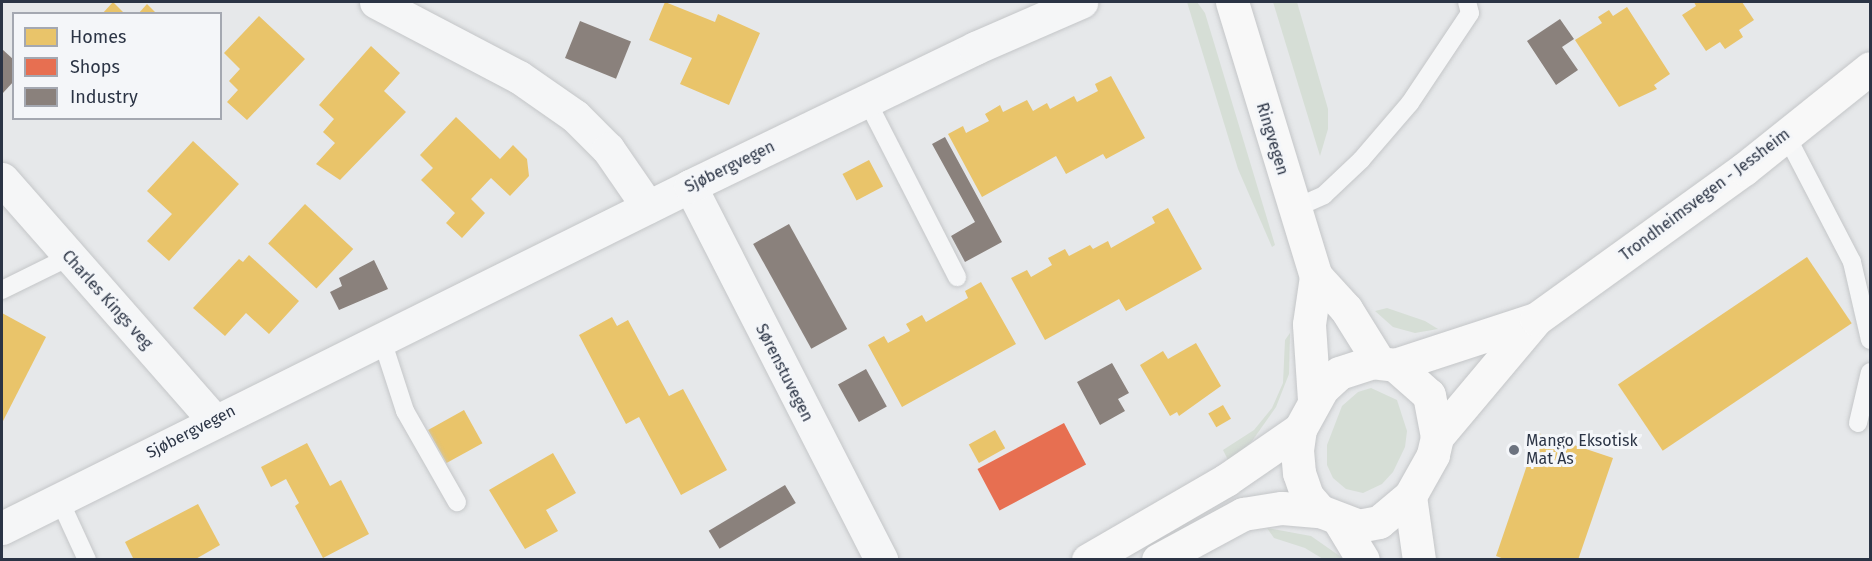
<!DOCTYPE html>
<meta charset="utf-8">
<style>
body{margin:0}
#map{position:relative;width:1872px;height:561px;overflow:hidden;background:#e6e8ea;font-family:"Fira Sans",sans-serif}
div>[style]{position:absolute}
.green>*{inset:0;background:#d6ded6}
.homes>*{inset:0;background:#e9c46a;transform-origin:0 0}
.shops>*{inset:0;background:#e76f51;transform-origin:0 0}
.industry>*{inset:0;background:#8a817c;transform-origin:0 0}
.roads{filter:drop-shadow(0 0 2px #c4c6c8) drop-shadow(0 0 2px #c4c6c8)}
.service>*{height:18px;margin:-9px;padding:0 9px;transform-origin:9px;border-radius:9px;background:#f5f6f7}
.minor>*{height:33px;margin:-16.5px;padding:0 16.5px;transform-origin:16.5px;border-radius:16.5px;background:#f5f6f7}
.secondary>*{height:33px;margin:-16.5px;padding:0 16.5px;transform-origin:16.5px;border-radius:16.5px;background:#f8f8f8}
.dots>*{width:16px;height:16px;translate:-50% -50%;box-sizing:border-box;border:3px solid #f4f6f9;border-radius:50%}
span{translate:-50% -50%;white-space:nowrap;text-align:center;line-height:1.15;-webkit-text-stroke:6px #f4f6f9;paint-order:stroke}
.street-label{font-size:16px;color:#2b3445}
.poi-label{font-size:16px;color:#2b3445}
.left{translate:0 -50%;text-align:left}
.frame{position:absolute;inset:0;border:3px solid #2b3445;pointer-events:none}
.legend{position:absolute;left:12px;top:12px;width:210px;height:108px;box-sizing:border-box;background:#f4f6f9;border:2px solid #a4a8b1;margin:0;padding:8px 10px;list-style:none;font-size:18px;color:#2b3445}
.legend li{display:flex;align-items:center;gap:12px;height:30px}
.legend b{width:30px;border:2px solid #a4a8b1}
</style>
<div id="map">
<div class="green">
<div style="clip-path:polygon(1187px 2px,1197px 2px,1205px 13px,1275px 245px,1272px 247px,1238px 169px)"></div>
<div style="clip-path:polygon(1273px 2px,1297px 2px,1328px 109px,1328px 129px,1320px 156px)"></div>
<div style="clip-path:polygon(1387px 308px,1425px 321px,1438px 329px,1415px 333px,1393px 327px,1375px 311px)"></div>
<div style="clip-path:polygon(1290px 333px,1289px 374px,1276px 407px,1252px 441px,1229px 462px,1223px 450px,1254px 430px,1272px 408px,1283px 383px,1285px 340px)"></div>
<div style="clip-path:polygon(1371px 388px,1397px 400px,1407px 431px,1405px 447px,1393px 472px,1382px 484px,1363px 493px,1346px 489px,1333px 478px,1327px 465px,1327px 445px,1342px 406px,1358px 392px)"></div>
<div style="clip-path:polygon(1267px 528px,1311px 536px,1344px 559px,1323px 559px,1305px 548px,1274px 538px)"></div>
</div>
<div class="homes">
<div style="clip-path:polygon(113px 2px,125px 14px,102px 14px)"></div>
<div style="clip-path:polygon(665px 2px,715px 22px,718px 14px,760px 33px,729px 105px,680px 84px,692px 58px,649px 40px)"></div>
<div style="clip-path:polygon(1694px 2px,1742px 2px,1754px 20px,1739px 30px,1743px 37px,1725px 49px,1720px 42px,1706px 51px,1682px 15px,1696px 6px)"></div>
<div style="clip-path:polygon(147px 4px,157px 14px,138px 14px)"></div>
<div style="clip-path:polygon(1627px 7px,1670px 74px,1654px 85px,1657px 89px,1619px 107px,1575px 40px,1602px 23px,1598px 17px,1609px 10px,1613px 16px)"></div>
<div style="clip-path:polygon(259px 16px,305px 59px,247px 120px,227px 102px,238px 90px,229px 81px,240px 69px,224px 53px)"></div>
<div style="clip-path:polygon(371px 46px,400px 73px,384px 91px,406px 112px,340px 180px,316px 164px,335px 143px,323px 132px,334px 119px,319px 105px)"></div>
<div style="clip-path:polygon(1111px 76px,1145px 138px,1106px 159px,1103px 154px,1066px 174px,1056px 156px,982px 197px,948px 134px,963px 126px,966px 133px,989px 121px,985px 114px,1000px 105px,1003px 112px,1027px 100px,1033px 111px,1047px 103px,1050px 109px,1074px 96px,1077px 102px,1098px 91px,1095px 84px)"></div>
<div style="clip-path:polygon(456px 117px,500px 159px,513px 145px,527px 159px,529px 176px,510px 196px,491px 178px,471px 199px,485px 213px,462px 238px,446px 223px,455px 213px,421px 180px,433px 168px,420px 155px)"></div>
<div style="clip-path:polygon(193px 141px,239px 184px,169px 261px,147px 241px,172px 214px,147px 191px)"></div>
<div style="left:869px;top:160px;width:30px;height:30px;rotate:62deg"></div>
<div style="left:305px;top:204px;width:66px;height:54px;rotate:43deg"></div>
<div style="clip-path:polygon(1168px 208px,1202px 269px,1126px 311px,1119px 299px,1045px 340px,1011px 278px,1027px 270px,1031px 277px,1052px 265px,1048px 258px,1065px 249px,1069px 256px,1090px 245px,1093px 249px,1108px 241px,1111px 248px,1155px 223px,1152px 217px)"></div>
<div style="clip-path:polygon(249px 255px,299px 301px,269px 334px,246px 313px,225px 336px,193px 308px,239px 259px,243px 262px)"></div>
<div style="left:1807px;top:257px;width:80px;height:228px;rotate:56deg"></div>
<div style="clip-path:polygon(981px 282px,1016px 344px,902px 407px,868px 345px,884px 336px,888px 343px,910px 331px,906px 324px,922px 315px,926px 322px,968px 298px,965px 291px)"></div>
<div style="clip-path:polygon(2px 313px,46px 337px,2px 423px)"></div>
<div style="clip-path:polygon(612px 317px,617px 326px,628px 320px,669px 396px,683px 389px,727px 470px,681px 495px,639px 417px,626px 424px,579px 335px)"></div>
<div style="clip-path:polygon(1196px 343px,1221px 386px,1179px 416px,1177px 412px,1170px 416px,1140px 365px,1163px 351px,1168px 359px)"></div>
<div style="left:1223px;top:405px;width:16px;height:17px;rotate:60deg"></div>
<div style="left:464px;top:410px;width:38px;height:41px;rotate:61deg"></div>
<div style="left:995px;top:430px;width:21px;height:30px;rotate:61deg"></div>
<div style="clip-path:polygon(1538px 433px,1613px 458px,1578px 560px,1507px 560px,1496px 556px)"></div>
<div style="clip-path:polygon(307px 443px,330px 486px,341px 480px,369px 534px,323px 558px,295px 506px,299px 503px,286px 479px,271px 487px,261px 467px)"></div>
<div style="clip-path:polygon(553px 453px,576px 493px,546px 510px,558px 531px,525px 549px,489px 490px)"></div>
<div style="clip-path:polygon(198px 504px,220px 545px,194px 560px,134px 560px,125px 542px)"></div>
</div>
<div class="shops">
<div style="left:1064px;top:423px;width:47px;height:98px;rotate:62deg"></div>
</div>
<div class="industry">
<div style="clip-path:polygon(1560px 19px,1574px 39px,1562px 47px,1578px 70px,1556px 85px,1527px 41px)"></div>
<div style="left:580px;top:21px;width:55px;height:40px;rotate:22deg"></div>
<div style="clip-path:polygon(2px 49px,14px 60px,14px 81px,2px 94px)"></div>
<div style="clip-path:polygon(945px 137px,1002px 242px,965px 262px,951px 236px,975px 222px,932px 144px)"></div>
<div style="left:789px;top:224px;width:120px;height:41px;rotate:61deg"></div>
<div style="clip-path:polygon(374px 260px,388px 289px,339px 310px,330px 292px,342px 286px,339px 278px)"></div>
<div style="clip-path:polygon(1112px 363px,1129px 393px,1118px 399px,1125px 411px,1100px 425px,1077px 382px)"></div>
<div style="left:866px;top:369px;width:43px;height:32px;rotate:61deg"></div>
<div style="left:785px;top:485px;width:21px;height:89px;rotate:59deg"></div>
</div>
<div class="roads">
<div class="service">
<div style="left:867px;top:101px;width:198px;rotate:62.9deg"></div>
<div style="left:1786px;top:135px;width:143px;rotate:62.5deg"></div>
<div style="left:1852px;top:262px;width:80px;rotate:77deg"></div>
<div style="left:1293px;top:209px;width:34px;rotate:-24deg"></div>
<div style="left:1324px;top:195px;width:51px;rotate:-43.4deg"></div>
<div style="left:1361px;top:160px;width:75px;rotate:-49.3deg"></div>
<div style="left:1410px;top:103px;width:108px;rotate:-56.3deg"></div>
<div style="left:1470px;top:13px;width:11px;rotate:-105deg"></div>
<div style="left:2px;top:290px;width:75px;rotate:-26.2deg"></div>
<div style="left:381px;top:337px;width:78px;rotate:72deg"></div>
<div style="left:405px;top:411px;width:105px;rotate:60.3deg"></div>
<div style="left:1858px;top:423px;width:52px;rotate:-76.8deg"></div>
<div style="left:59px;top:499px;width:67px;rotate:65.3deg"></div>
</div>
<div class="minor">
<div style="left:376px;top:2px;width:161px;rotate:27.7deg"></div>
<div style="left:519px;top:77px;width:68px;rotate:34.9deg"></div>
<div style="left:575px;top:116px;width:47px;rotate:45deg"></div>
<div style="left:608px;top:149px;width:70px;rotate:55.4deg"></div>
<div style="left:2px;top:179px;width:321px;rotate:48.7deg"></div>
<div style="left:690px;top:186px;width:420px;rotate:62.9deg"></div>
<div style="left:2px;top:528px;width:768px;rotate:-26.43deg"></div>
<div style="left:690px;top:186px;width:317px;rotate:-25.8deg"></div>
<div style="left:975px;top:48px;width:116px;rotate:-23.5deg"></div>
</div>
<div class="secondary">
<div style="left:1232px;top:2px;width:287px;rotate:73deg"></div>
<div style="left:1316px;top:276px;width:45px;rotate:47.7deg"></div>
<div style="left:1346px;top:309px;width:62px;rotate:58.1deg"></div>
<div style="left:1372px;top:362px;width:23px;rotate:7deg"></div>
<div style="left:1395px;top:365px;width:45px;rotate:41.4deg"></div>
<div style="left:1429px;top:395px;width:43px;rotate:79.2deg"></div>
<div style="left:1437px;top:437px;width:18px;rotate:103deg"></div>
<div style="left:1433px;top:455px;width:47px;rotate:119.3deg"></div>
<div style="left:1410px;top:496px;width:40px;rotate:140deg"></div>
<div style="left:1379px;top:522px;width:20px;rotate:169deg"></div>
<div style="left:1359px;top:526px;width:42px;rotate:-159deg"></div>
<div style="left:1320px;top:511px;width:20px;rotate:-131deg"></div>
<div style="left:1307px;top:496px;width:24px;rotate:-109deg"></div>
<div style="left:1299px;top:473px;width:23px;rotate:-95deg"></div>
<div style="left:1297px;top:450px;width:21px;rotate:-82deg"></div>
<div style="left:1300px;top:429px;width:46px;rotate:-61.2deg"></div>
<div style="left:1322px;top:389px;width:23px;rotate:-43deg"></div>
<div style="left:1339px;top:373px;width:35px;rotate:-18deg"></div>
<div style="left:1395px;top:365px;width:148px;rotate:-18.1deg"></div>
<div style="left:1314px;top:400px;width:76px;rotate:-93.8deg"></div>
<div style="left:1309px;top:324px;width:49px;rotate:-81.7deg"></div>
<div style="left:1437px;top:437px;width:154px;rotate:-50deg"></div>
<div style="left:1536px;top:319px;width:256px;rotate:-35.8deg"></div>
<div style="left:1744px;top:169px;width:161px;rotate:-38.7deg"></div>
<div style="left:1410px;top:496px;width:65px;rotate:82deg"></div>
<div style="left:1340px;top:522px;width:44px;rotate:58.8deg"></div>
<div style="left:1088px;top:560px;width:160px;rotate:-30.1deg"></div>
<div style="left:1226px;top:480px;width:90px;rotate:-34.6deg"></div>
<div style="left:1158px;top:560px;width:97px;rotate:-28.4deg"></div>
<div style="left:1243px;top:514px;width:39px;rotate:-9deg"></div>
<div style="left:1282px;top:508px;width:38px;rotate:5deg"></div>
</div>
</div>
<div class="dots">
<div style="left:1514px;top:450px;background:#6c737f"></div>
</div>
<div class="street-label">
<span style="left:1272px;top:139px;rotate:73deg">Ringvegen</span>
<span style="left:730px;top:167px;rotate:-26deg">Sjøbergvegen</span>
<span style="left:1705px;top:195px;rotate:-37deg">Trondheimsvegen - Jessheim</span>
<span style="left:107px;top:300px;rotate:48deg">Charles Kings veg</span>
<span style="left:784px;top:373px;rotate:63deg">Sørenstuvegen</span>
<span style="left:191px;top:432px;rotate:-27deg">Sjøbergvegen</span>
</div>
<div class="poi-label">
<span class="left" style="left:1526px;top:450px">Mango Eksotisk<br>Mat As</span>
</div>
<div class="frame"></div>
<ul class="legend">
<li><b style="height:16px;background:#e9c46a"></b>Homes</li>
<li><b style="height:16px;background:#e76f51"></b>Shops</li>
<li><b style="height:16px;background:#8a817c"></b>Industry</li>
</ul>
</div>
